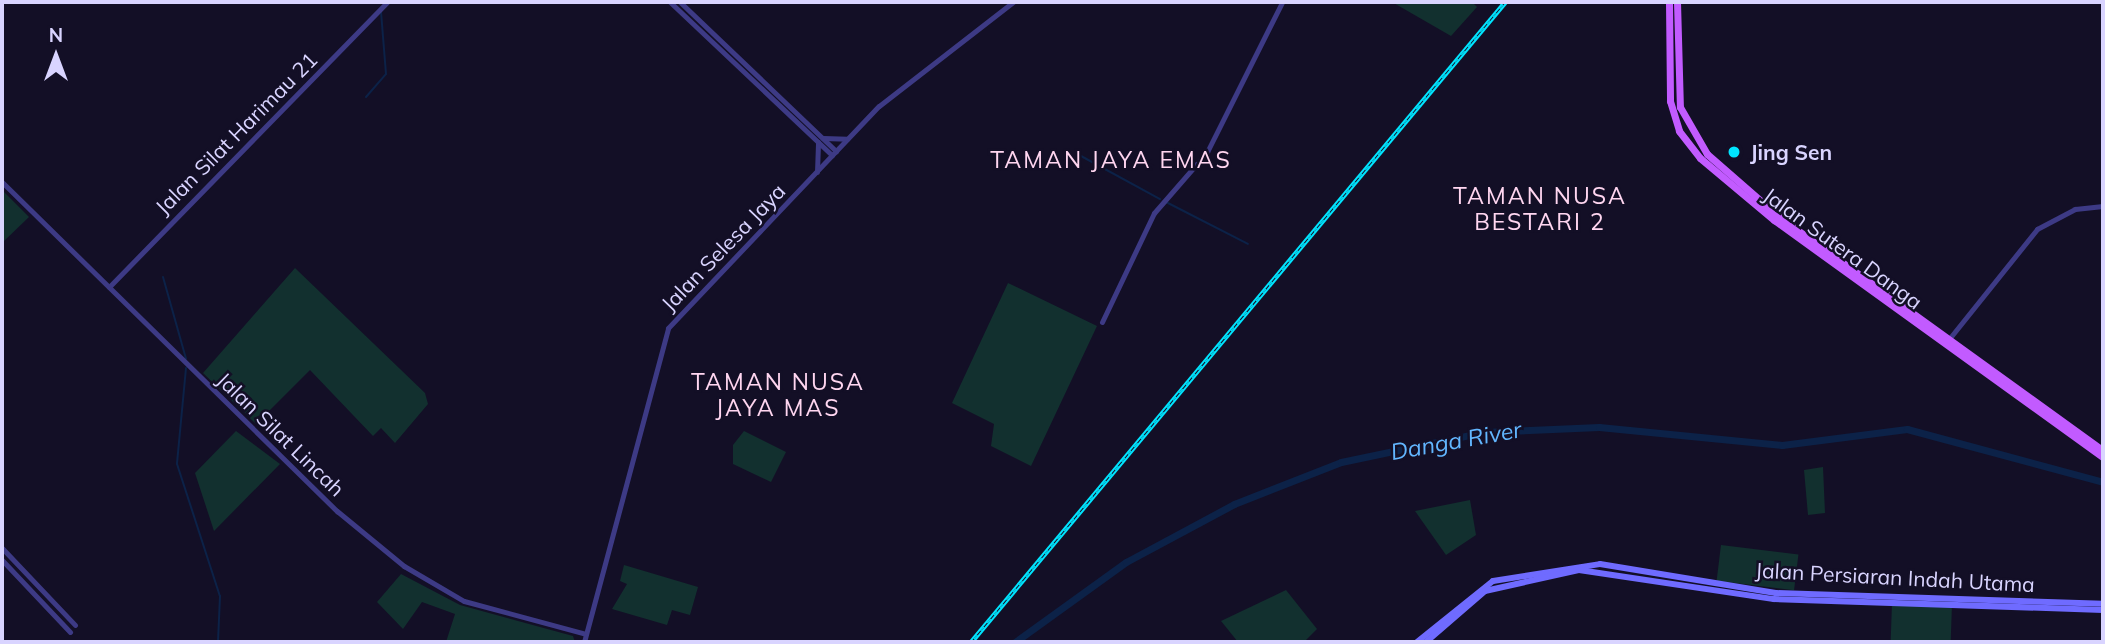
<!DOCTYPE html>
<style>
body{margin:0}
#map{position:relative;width:2105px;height:644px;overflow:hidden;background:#130f26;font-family:Mulish,sans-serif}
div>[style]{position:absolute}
.green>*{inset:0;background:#12302f;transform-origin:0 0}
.stream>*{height:2px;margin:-1px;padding:0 1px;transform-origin:1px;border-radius:1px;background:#0c2248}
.river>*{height:7px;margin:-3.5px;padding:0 3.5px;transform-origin:3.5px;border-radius:3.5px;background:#0c2248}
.tertiary>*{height:5px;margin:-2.5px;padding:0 2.5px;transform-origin:2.5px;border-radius:2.5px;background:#3d3a85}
.secondary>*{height:6px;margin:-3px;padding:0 3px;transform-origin:3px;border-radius:3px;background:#6f6bff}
.primary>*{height:7px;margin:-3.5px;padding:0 3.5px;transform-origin:3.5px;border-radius:3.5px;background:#c25bff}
.rail>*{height:4.5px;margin-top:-2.25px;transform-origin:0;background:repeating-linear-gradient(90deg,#130f26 0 5px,#00e5ff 0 10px);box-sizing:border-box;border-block:2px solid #00e5ff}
.dots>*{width:19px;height:19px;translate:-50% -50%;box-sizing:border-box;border:4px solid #130f26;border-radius:50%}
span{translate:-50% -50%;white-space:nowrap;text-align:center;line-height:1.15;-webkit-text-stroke:5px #130f26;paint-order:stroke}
.street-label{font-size:21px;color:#d9d4ff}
.poi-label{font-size:21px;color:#d9d4ff;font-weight:700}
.left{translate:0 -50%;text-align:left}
.neighbourhood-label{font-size:23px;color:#ffd6f0;letter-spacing:2px}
.water-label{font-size:23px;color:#62b6ff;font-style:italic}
.frame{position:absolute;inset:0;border:4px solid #d9d4ff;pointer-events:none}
.north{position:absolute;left:21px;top:21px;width:70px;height:70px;-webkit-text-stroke:5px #130f26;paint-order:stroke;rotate:0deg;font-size:19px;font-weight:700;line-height:28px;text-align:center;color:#d9d4ff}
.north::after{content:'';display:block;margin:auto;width:24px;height:32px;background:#d9d4ff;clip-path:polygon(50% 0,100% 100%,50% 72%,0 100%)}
</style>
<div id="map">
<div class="green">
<div style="clip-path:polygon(1392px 2px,1472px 2px,1477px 7px,1451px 36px)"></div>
<div style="clip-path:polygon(2px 190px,29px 217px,2px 243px)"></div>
<div style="clip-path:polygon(295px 268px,425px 393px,428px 404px,395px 443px,381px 428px,373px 436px,310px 370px,256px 424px,203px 373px)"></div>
<div style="clip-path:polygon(1008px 283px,1097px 326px,1031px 466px,991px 446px,994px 424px,952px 403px)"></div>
<div style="clip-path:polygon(236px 431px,280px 464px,214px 531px,195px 473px)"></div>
<div style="clip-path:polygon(744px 431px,786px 452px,771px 482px,733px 464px,733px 445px)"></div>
<div style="clip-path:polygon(1823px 467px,1825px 513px,1808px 515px,1804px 470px)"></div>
<div style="clip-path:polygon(1470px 500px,1476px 535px,1446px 555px,1415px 511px)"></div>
<div style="left:1721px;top:545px;width:78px;height:36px;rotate:7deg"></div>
<div style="clip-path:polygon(624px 565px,698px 587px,690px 615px,672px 610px,667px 625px,612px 609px,627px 584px,620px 581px)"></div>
<div style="clip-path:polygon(401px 574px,460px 605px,573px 636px,575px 642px,446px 642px,455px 614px,422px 602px,403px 629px,377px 602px)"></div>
<div style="clip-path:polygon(1286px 590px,1317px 629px,1304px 642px,1238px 642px,1221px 621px)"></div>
<div style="left:1892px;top:603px;width:60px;height:39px;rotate:2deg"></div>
</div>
<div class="stream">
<div style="left:380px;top:2px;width:1px;rotate:90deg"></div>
<div style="left:366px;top:97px;width:30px;rotate:-49deg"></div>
<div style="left:386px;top:74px;width:62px;rotate:-94.6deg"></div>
<div style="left:1081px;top:156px;width:90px;rotate:28.6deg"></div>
<div style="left:1166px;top:202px;width:92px;rotate:27.1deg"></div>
<div style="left:163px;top:277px;width:85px;rotate:74.3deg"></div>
<div style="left:186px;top:368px;width:96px;rotate:95.4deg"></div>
<div style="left:177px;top:464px;width:139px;rotate:72deg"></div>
<div style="left:220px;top:596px;width:46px;rotate:92.5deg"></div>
</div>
<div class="river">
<div style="left:1015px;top:642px;width:137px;rotate:-35.8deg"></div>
<div style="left:1126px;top:562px;width:123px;rotate:-28.2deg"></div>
<div style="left:1234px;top:504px;width:115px;rotate:-21.4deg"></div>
<div style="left:1341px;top:462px;width:147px;rotate:-11.8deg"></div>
<div style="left:1485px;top:432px;width:114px;rotate:-2.5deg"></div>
<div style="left:1599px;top:427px;width:184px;rotate:5.6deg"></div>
<div style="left:1782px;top:445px;width:126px;rotate:-7.3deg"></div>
<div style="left:1907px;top:429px;width:203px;rotate:15.1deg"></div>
</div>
<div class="tertiary">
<div style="left:670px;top:2px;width:223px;rotate:43.4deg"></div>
<div style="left:680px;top:2px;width:216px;rotate:43.7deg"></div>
<div style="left:823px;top:138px;width:24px;rotate:2deg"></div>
<div style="left:817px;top:172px;width:30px;rotate:-88deg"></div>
<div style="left:2px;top:182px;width:470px;rotate:44.5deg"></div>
<div style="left:337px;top:511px;width:87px;rotate:39.4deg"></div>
<div style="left:404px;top:566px;width:69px;rotate:30.3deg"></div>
<div style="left:464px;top:601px;width:126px;rotate:15.1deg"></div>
<div style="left:109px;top:287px;width:398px;rotate:-45.7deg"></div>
<div style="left:1102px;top:322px;width:121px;rotate:-64.5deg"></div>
<div style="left:1154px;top:213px;width:81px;rotate:-49deg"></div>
<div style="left:1207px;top:152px;width:168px;rotate:-63.4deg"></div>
<div style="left:1949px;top:339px;width:141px;rotate:-51.3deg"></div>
<div style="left:2037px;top:229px;width:43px;rotate:-27.8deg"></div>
<div style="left:2075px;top:209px;width:28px;rotate:-6deg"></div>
<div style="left:2px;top:548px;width:106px;rotate:46.5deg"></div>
<div style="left:2px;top:560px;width:99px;rotate:46.6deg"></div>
<div style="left:584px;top:642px;width:325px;rotate:-75deg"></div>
<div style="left:668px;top:328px;width:306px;rotate:-46.5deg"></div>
<div style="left:879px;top:106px;width:170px;rotate:-37.8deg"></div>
</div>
<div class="secondary">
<div style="left:1417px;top:642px;width:97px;rotate:-38.8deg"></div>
<div style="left:1493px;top:581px;width:108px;rotate:-9deg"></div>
<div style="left:1600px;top:564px;width:178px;rotate:9.4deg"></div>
<div style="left:1776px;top:593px;width:327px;rotate:1.9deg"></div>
<div style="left:1426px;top:642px;width:78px;rotate:-40.8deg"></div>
<div style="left:1485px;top:591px;width:96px;rotate:-12.6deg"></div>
<div style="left:1579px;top:570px;width:197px;rotate:8.5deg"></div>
<div style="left:1774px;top:599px;width:329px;rotate:1.9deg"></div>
</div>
<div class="primary">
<div style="left:1669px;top:2px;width:99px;rotate:89.4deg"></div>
<div style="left:1670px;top:101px;width:31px;rotate:73deg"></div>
<div style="left:1679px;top:131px;width:34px;rotate:52deg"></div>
<div style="left:1700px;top:158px;width:97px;rotate:40deg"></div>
<div style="left:1774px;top:220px;width:405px;rotate:35.8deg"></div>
<div style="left:1677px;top:2px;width:105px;rotate:88.4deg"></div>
<div style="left:1680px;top:107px;width:54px;rotate:60.1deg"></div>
<div style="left:1707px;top:154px;width:94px;rotate:41.1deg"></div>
<div style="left:1778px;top:216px;width:400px;rotate:35.8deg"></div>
</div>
<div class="rail">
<div style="left:971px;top:642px;width:834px;rotate:-50.16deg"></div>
</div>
<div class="dots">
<div style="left:1734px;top:152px;background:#00e5ff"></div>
</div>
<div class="street-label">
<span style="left:236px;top:133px;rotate:-45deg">Jalan Silat Harimau 21</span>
<span style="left:723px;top:247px;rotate:-46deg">Jalan Selesa Jaya</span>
<span style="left:1843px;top:248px;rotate:36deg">Jalan Sutera Danga</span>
<span style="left:281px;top:434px;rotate:44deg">Jalan Silat Lincah</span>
<span style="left:1895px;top:577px;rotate:3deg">Jalan Persiaran Indah Utama</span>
</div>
<div class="poi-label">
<span class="left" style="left:1750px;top:152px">Jing Sen</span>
</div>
<div class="neighbourhood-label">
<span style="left:1111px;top:160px">TAMAN JAYA EMAS</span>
<span style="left:1540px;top:209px">TAMAN NUSA<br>BESTARI 2</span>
<span style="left:778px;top:395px">TAMAN NUSA<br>JAYA MAS</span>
</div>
<div class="water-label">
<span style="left:1456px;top:441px;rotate:-10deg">Danga River</span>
</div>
<div class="frame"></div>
<div class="north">N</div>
</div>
